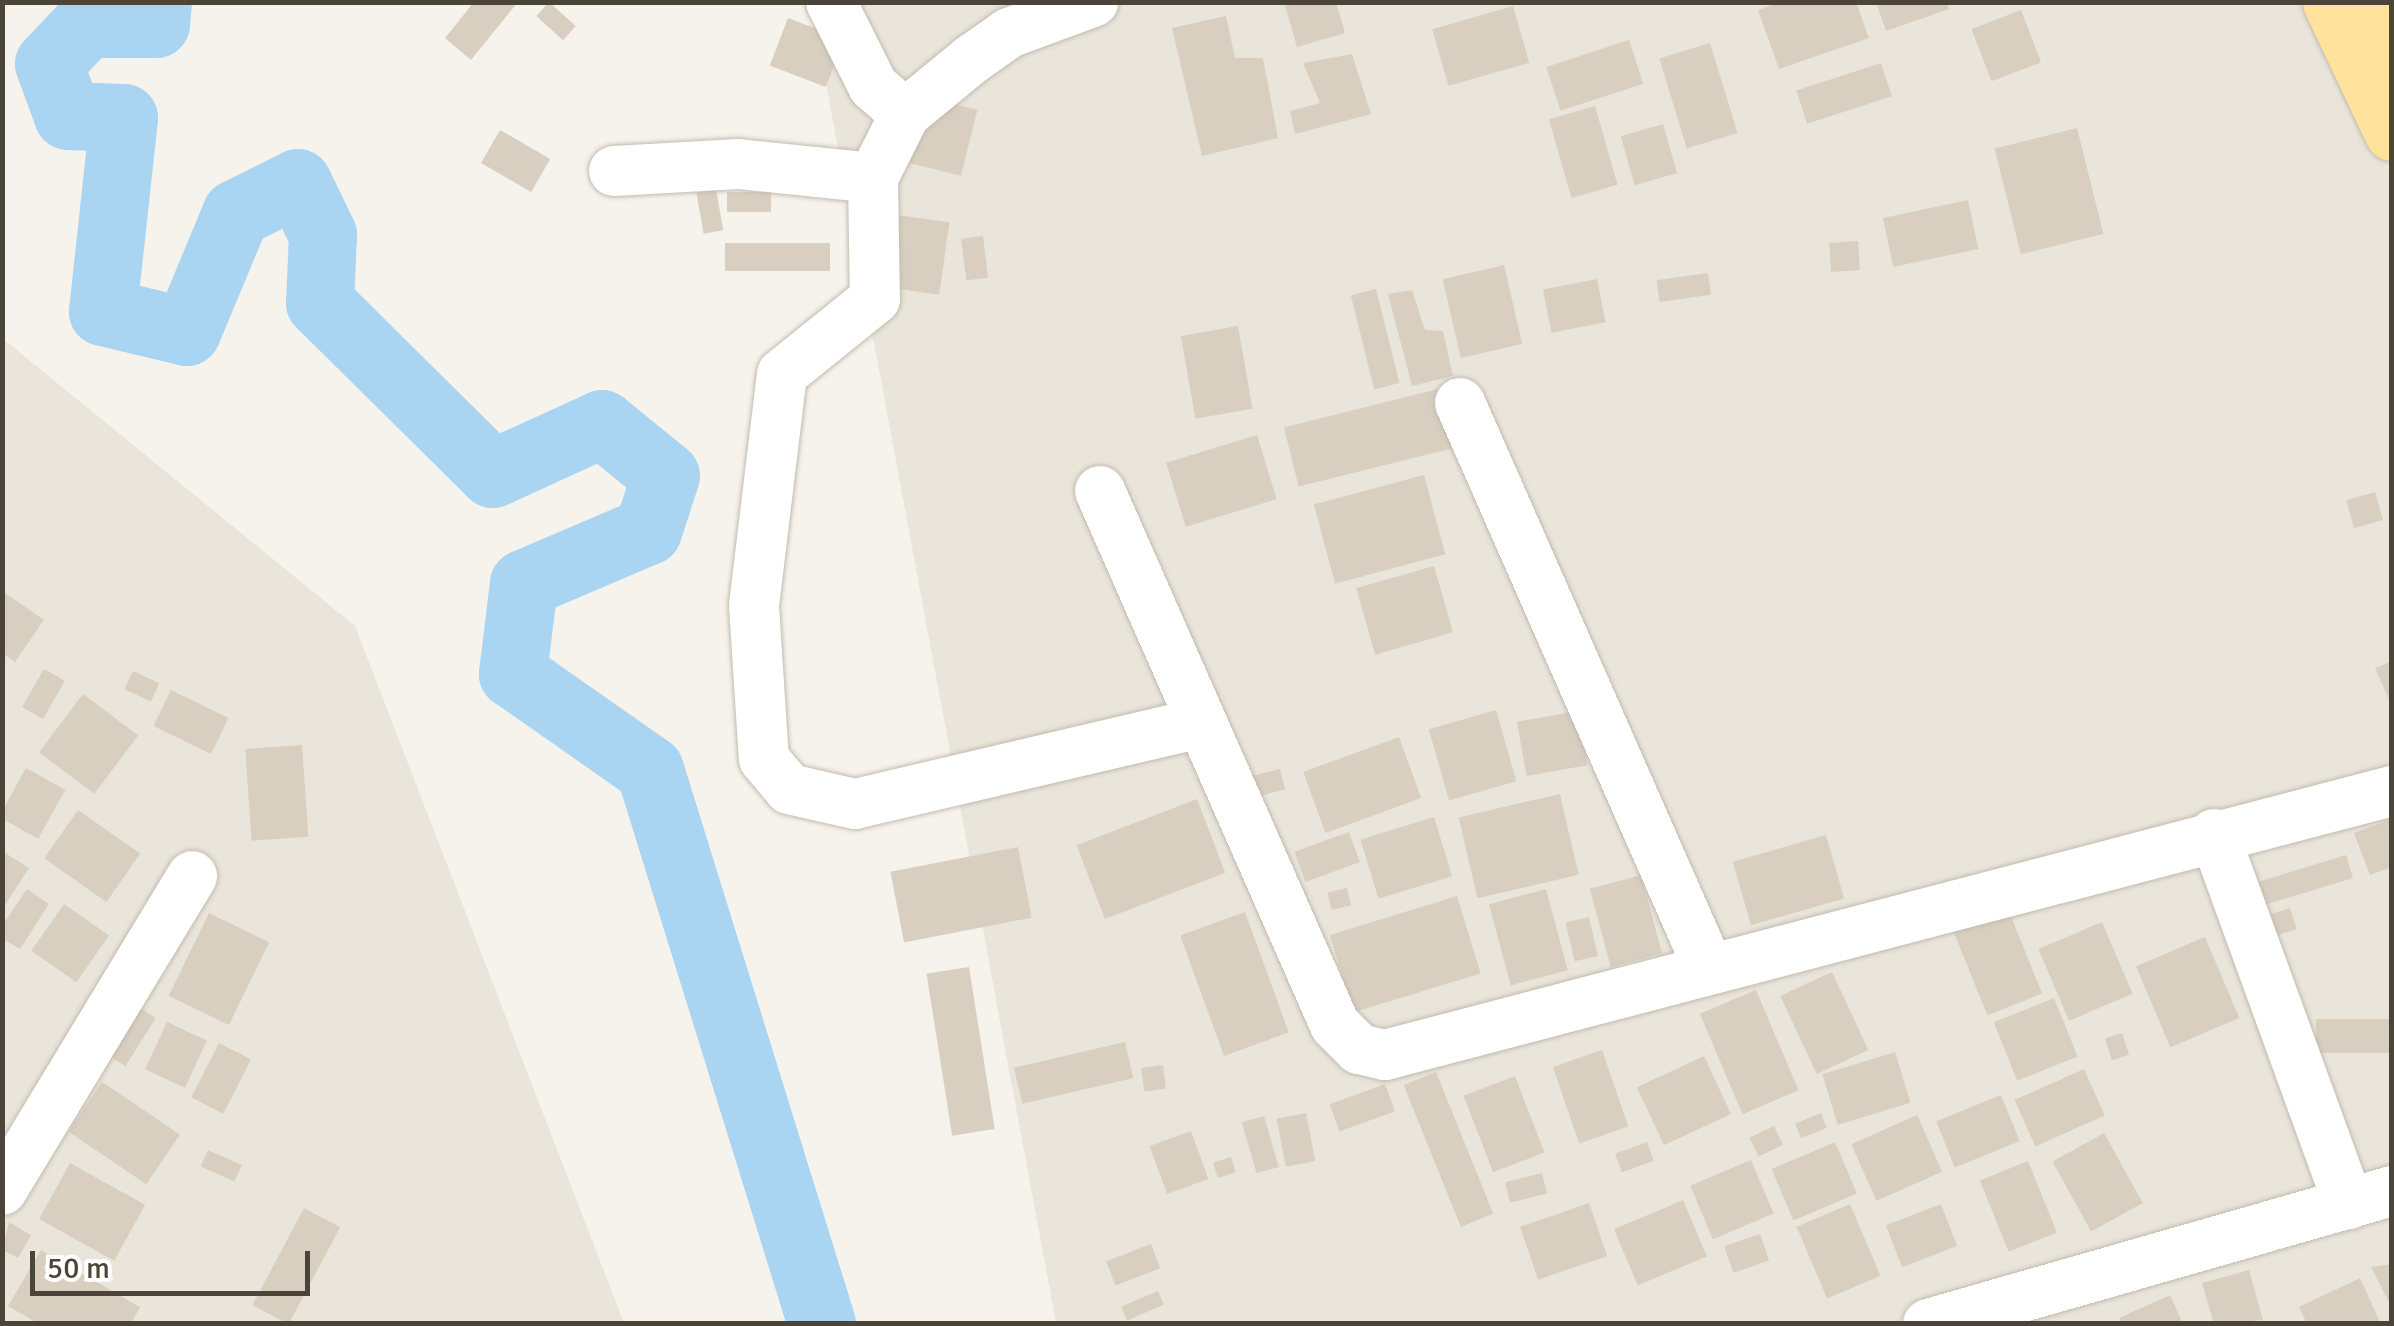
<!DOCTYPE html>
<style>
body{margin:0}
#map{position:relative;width:2394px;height:1326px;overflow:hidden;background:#f6f3ec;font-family:Signika,sans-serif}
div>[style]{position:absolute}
.residential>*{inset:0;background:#eae5da}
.river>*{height:68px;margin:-34px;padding:0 34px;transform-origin:34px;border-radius:34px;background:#a9d4f2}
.building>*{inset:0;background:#d8cfc1;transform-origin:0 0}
.roads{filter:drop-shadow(0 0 2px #c2bbae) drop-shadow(0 0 2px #c2bbae)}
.minor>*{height:50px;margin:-25px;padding:0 25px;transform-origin:25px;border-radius:25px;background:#fff}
.major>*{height:55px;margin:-27.5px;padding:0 27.5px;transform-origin:27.5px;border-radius:27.5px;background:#ffe39c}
span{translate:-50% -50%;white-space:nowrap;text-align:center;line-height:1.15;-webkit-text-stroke:10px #fff;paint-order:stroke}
.frame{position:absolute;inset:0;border:5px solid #4b4439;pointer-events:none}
.scale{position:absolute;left:30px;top:1251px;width:280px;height:45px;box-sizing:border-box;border:5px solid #4b4439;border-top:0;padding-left:12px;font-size:30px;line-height:35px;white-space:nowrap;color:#4b4439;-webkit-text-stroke:8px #fff;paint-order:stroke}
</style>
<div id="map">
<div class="residential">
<div style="clip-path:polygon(811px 3px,2391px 3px,2391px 1323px,1056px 1323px)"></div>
<div style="clip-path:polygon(2px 338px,355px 626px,624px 1323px,3px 1323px)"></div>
</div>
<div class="river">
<div style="left:158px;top:2px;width:22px;rotate:95deg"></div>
<div style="left:156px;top:24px;width:69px;rotate:180deg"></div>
<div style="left:87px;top:24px;width:55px;rotate:133.5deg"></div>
<div style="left:49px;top:64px;width:55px;rotate:69.9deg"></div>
<div style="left:68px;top:116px;width:56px;rotate:2deg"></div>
<div style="left:124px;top:118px;width:195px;rotate:96.2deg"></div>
<div style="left:103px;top:312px;width:86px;rotate:13.4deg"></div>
<div style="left:187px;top:332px;width:128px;rotate:-67.4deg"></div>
<div style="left:236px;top:214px;width:69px;rotate:-26.6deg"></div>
<div style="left:298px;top:183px;width:58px;rotate:64.3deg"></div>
<div style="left:323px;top:235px;width:68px;rotate:92.5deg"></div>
<div style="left:320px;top:303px;width:243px;rotate:44.7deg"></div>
<div style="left:493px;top:474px;width:120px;rotate:-24.6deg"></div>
<div style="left:602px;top:424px;width:82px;rotate:39.1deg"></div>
<div style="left:666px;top:476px;width:58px;rotate:108.1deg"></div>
<div style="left:648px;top:531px;width:135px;rotate:156.9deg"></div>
<div style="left:524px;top:584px;width:91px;rotate:97deg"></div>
<div style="left:513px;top:674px;width:167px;rotate:35deg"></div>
<div style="left:650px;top:770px;width:580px;rotate:72.75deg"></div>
</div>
<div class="building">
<div style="clip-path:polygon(474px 2px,518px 2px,471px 60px,445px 38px)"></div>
<div style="left:549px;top:2px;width:36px;height:19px;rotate:42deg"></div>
<div style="clip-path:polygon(1284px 2px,1336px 2px,1345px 33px,1297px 47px)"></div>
<div style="clip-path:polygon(1780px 2px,1856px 2px,1869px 38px,1779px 69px,1758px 10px)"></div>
<div style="clip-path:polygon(1876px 2px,1947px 2px,1949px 9px,1886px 31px)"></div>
<div style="left:1513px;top:6px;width:59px;height:84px;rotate:74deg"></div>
<div style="left:2021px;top:10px;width:56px;height:53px;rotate:69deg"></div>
<div style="clip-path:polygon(1226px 16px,1235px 58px,1263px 58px,1278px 138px,1202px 156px,1172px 28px)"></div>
<div style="left:788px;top:18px;width:60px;height:51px;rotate:21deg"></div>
<div style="left:1629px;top:40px;width:46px;height:87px;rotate:72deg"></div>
<div style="left:1710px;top:43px;width:94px;height:53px;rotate:73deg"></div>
<div style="clip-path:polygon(1352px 54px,1371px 114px,1295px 134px,1290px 111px,1320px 103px,1303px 63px)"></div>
<div style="left:1881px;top:63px;width:35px;height:89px;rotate:72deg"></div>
<div style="left:926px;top:97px;width:53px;height:68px;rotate:14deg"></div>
<div style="left:1595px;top:106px;width:82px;height:48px;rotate:74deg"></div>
<div style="left:1663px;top:124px;width:51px;height:44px;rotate:74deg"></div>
<div style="left:2077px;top:128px;width:109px;height:85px;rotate:76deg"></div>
<div style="left:500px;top:130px;width:58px;height:38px;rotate:30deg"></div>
<div style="left:716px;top:189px;width:42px;height:20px;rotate:80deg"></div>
<div style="left:771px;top:192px;width:20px;height:44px;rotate:90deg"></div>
<div style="left:1968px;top:200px;width:50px;height:87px;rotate:78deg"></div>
<div style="left:890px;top:214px;width:60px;height:73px;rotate:8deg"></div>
<div style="left:983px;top:236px;width:42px;height:22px;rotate:83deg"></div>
<div style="left:1858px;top:241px;width:29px;height:29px;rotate:86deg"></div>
<div style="left:725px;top:243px;width:105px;height:28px"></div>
<div style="left:1504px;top:265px;width:81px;height:63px;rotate:77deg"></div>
<div style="left:1708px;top:273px;width:22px;height:52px;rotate:82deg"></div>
<div style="left:1597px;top:279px;width:44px;height:55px;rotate:79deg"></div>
<div style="left:1376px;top:289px;width:97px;height:26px;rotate:76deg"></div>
<div style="clip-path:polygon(1412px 290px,1425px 330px,1443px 331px,1453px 376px,1412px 386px,1388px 294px)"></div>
<div style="left:1238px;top:326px;width:84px;height:58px;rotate:80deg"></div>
<div style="left:1446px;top:387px;width:61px;height:167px;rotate:76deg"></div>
<div style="left:1257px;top:435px;width:67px;height:95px;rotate:73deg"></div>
<div style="left:1424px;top:475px;width:82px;height:114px;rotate:75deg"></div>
<div style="left:2375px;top:492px;width:29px;height:30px;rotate:74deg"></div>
<div style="left:1434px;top:566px;width:69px;height:81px;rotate:74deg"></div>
<div style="clip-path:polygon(2px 591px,44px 620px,15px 662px,2px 653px)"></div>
<div style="clip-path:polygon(2392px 661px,2392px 706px,2375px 668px)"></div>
<div style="left:44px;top:669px;width:24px;height:44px;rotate:30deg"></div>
<div style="left:133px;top:671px;width:29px;height:20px;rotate:25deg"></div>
<div style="left:171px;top:690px;width:64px;height:40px;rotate:26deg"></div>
<div style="left:83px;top:694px;width:69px;height:73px;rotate:37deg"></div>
<div style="left:1496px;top:710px;width:74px;height:70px;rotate:74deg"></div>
<div style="left:1578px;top:711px;width:55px;height:62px;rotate:80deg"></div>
<div style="left:1399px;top:737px;width:65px;height:102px;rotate:70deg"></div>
<div style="left:302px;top:745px;width:92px;height:57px;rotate:86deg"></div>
<div style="left:26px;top:768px;width:45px;height:56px;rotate:29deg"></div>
<div style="left:1280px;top:769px;width:21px;height:31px;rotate:76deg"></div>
<div style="left:1560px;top:794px;width:83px;height:104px;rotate:77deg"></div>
<div style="left:1197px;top:799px;width:79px;height:129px;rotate:69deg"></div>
<div style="left:78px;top:810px;width:76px;height:59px;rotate:35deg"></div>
<div style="left:1434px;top:817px;width:62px;height:77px;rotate:73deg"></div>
<div style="clip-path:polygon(2392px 819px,2392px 867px,2370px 875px,2354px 833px)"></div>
<div style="left:1349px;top:832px;width:32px;height:58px;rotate:70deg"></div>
<div style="left:1826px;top:835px;width:66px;height:97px;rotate:74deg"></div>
<div style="left:1018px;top:847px;width:72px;height:130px;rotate:79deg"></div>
<div style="clip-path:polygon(2px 851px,29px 868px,2px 910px)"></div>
<div style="left:2346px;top:855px;width:24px;height:100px;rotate:73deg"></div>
<div style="left:1641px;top:875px;width:81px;height:53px;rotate:75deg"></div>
<div style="left:1347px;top:888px;width:18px;height:20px;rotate:77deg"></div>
<div style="clip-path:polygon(27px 889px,49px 904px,20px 949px,2px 938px,2px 926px)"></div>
<div style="left:1546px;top:889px;width:84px;height:59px;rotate:75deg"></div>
<div style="left:1457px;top:896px;width:81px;height:133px;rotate:73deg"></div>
<div style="left:64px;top:904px;width:55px;height:57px;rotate:35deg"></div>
<div style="left:2290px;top:908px;width:22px;height:28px;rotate:72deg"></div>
<div style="left:2008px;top:909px;width:91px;height:59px;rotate:68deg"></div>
<div style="left:1245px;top:912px;width:128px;height:69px;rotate:70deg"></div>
<div style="left:209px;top:913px;width:67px;height:92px;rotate:26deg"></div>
<div style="left:1589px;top:917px;width:40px;height:24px;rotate:77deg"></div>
<div style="left:2102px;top:922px;width:78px;height:69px;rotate:67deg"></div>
<div style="left:2205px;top:937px;width:88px;height:75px;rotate:67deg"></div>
<div style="left:969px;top:967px;width:164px;height:43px;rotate:81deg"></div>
<div style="left:1832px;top:972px;width:86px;height:57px;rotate:65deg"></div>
<div style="left:1756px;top:990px;width:109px;height:61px;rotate:67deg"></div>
<div style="left:2054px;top:998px;width:63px;height:65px;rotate:68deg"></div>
<div style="left:132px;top:1003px;width:28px;height:57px;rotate:32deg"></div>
<div style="left:2392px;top:1019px;width:34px;height:76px;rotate:90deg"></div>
<div style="left:167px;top:1022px;width:44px;height:52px;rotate:25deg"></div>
<div style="left:2122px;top:1033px;width:23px;height:18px;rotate:72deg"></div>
<div style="left:1125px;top:1042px;width:37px;height:114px;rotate:77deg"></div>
<div style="left:219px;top:1043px;width:36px;height:61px;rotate:27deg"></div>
<div style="left:1602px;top:1050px;width:81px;height:52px;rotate:71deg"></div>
<div style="left:1895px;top:1052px;width:53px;height:76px;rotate:73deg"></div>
<div style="left:1704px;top:1056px;width:64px;height:74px;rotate:65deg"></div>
<div style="left:1163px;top:1065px;width:24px;height:22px;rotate:83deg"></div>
<div style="left:2084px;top:1069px;width:51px;height:76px;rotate:66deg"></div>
<div style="left:1436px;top:1072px;width:153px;height:35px;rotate:68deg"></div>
<div style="left:1515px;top:1076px;width:82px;height:55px;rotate:69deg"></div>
<div style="left:102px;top:1082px;width:94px;height:60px;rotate:34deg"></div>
<div style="left:1385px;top:1084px;width:29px;height:59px;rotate:70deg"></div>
<div style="left:2001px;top:1095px;width:50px;height:70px;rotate:68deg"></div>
<div style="left:1306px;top:1113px;width:49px;height:30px;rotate:79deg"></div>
<div style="left:1821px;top:1113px;width:16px;height:28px;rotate:68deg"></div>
<div style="left:1917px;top:1115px;width:62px;height:72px;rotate:66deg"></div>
<div style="left:1264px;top:1116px;width:53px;height:23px;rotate:74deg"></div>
<div style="left:1774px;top:1126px;width:21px;height:27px;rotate:65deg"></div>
<div style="left:1191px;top:1131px;width:51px;height:44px;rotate:70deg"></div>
<div style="left:2104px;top:1133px;width:80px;height:59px;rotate:61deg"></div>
<div style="left:1647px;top:1142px;width:20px;height:34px;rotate:70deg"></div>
<div style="left:1835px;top:1142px;width:56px;height:69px;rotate:67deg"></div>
<div style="left:208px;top:1150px;width:37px;height:18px;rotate:24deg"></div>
<div style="left:1231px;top:1157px;width:16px;height:19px;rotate:72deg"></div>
<div style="left:1751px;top:1160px;width:58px;height:66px;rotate:67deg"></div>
<div style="left:2028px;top:1161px;width:77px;height:52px;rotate:68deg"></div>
<div style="left:70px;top:1163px;width:86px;height:64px;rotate:29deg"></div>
<div style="left:1542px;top:1173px;width:21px;height:38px;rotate:76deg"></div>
<div style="left:1683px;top:1200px;width:61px;height:75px;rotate:67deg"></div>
<div style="left:1589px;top:1203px;width:56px;height:73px;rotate:71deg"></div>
<div style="left:1850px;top:1204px;width:78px;height:58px;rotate:67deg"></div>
<div style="left:1941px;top:1204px;width:45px;height:59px;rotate:69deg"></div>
<div style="left:304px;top:1208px;width:41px;height:110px;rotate:28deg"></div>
<div style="clip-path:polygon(9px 1222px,31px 1235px,18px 1258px,2px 1250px)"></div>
<div style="left:1760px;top:1234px;width:28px;height:38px;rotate:71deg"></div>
<div style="left:1151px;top:1244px;width:26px;height:48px;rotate:69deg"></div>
<div style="clip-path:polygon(41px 1250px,140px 1307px,131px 1324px,39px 1324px,8px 1306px)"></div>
<div style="clip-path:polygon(2392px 1264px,2392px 1308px,2371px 1267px)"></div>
<div style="clip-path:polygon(2249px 1270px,2263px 1320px,2214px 1324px,2202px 1283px)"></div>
<div style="clip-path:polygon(2360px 1278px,2381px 1324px,2307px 1324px,2299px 1307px)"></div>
<div style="left:1158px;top:1291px;width:15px;height:40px;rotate:67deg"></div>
<div style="clip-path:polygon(2170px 1295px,2183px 1324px,2122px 1324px,2119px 1318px)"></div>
</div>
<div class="roads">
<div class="minor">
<div style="left:831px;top:2px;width:94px;rotate:63.4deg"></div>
<div style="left:873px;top:86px;width:43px;rotate:41.2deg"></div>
<div style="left:614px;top:171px;width:124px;rotate:-3.2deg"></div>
<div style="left:738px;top:164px;width:136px;rotate:5.9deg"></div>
<div style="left:873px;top:178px;width:72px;rotate:-63.4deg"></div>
<div style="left:905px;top:114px;width:87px;rotate:-39.4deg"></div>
<div style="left:972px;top:59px;width:45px;rotate:-35.1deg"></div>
<div style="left:1009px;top:33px;width:90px;rotate:-20.3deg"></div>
<div style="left:873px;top:178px;width:121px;rotate:89.1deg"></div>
<div style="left:875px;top:299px;width:119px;rotate:141.1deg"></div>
<div style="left:782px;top:374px;width:234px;rotate:96.9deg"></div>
<div style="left:754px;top:606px;width:153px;rotate:86.3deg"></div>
<div style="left:764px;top:759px;width:39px;rotate:50deg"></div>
<div style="left:789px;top:789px;width:68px;rotate:12.8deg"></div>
<div style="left:855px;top:804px;width:355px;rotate:-13.2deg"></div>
<div style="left:1460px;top:403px;width:618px;rotate:66.25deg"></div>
<div style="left:1100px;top:491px;width:583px;rotate:66.25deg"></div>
<div style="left:1335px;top:1025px;width:34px;rotate:45deg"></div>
<div style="left:1359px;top:1049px;width:27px;rotate:13deg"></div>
<div style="left:1385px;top:1055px;width:1041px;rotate:-14.69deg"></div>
<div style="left:2214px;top:834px;width:394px;rotate:70deg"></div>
<div style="left:2px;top:1190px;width:367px;rotate:-58.8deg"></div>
<div style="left:1928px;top:1324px;width:483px;rotate:-16deg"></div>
</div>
<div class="major">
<div style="left:2330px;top:2px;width:145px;rotate:64.7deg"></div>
<div style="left:2377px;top:2px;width:35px;rotate:65deg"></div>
</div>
</div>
<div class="frame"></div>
<div class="scale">50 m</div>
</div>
